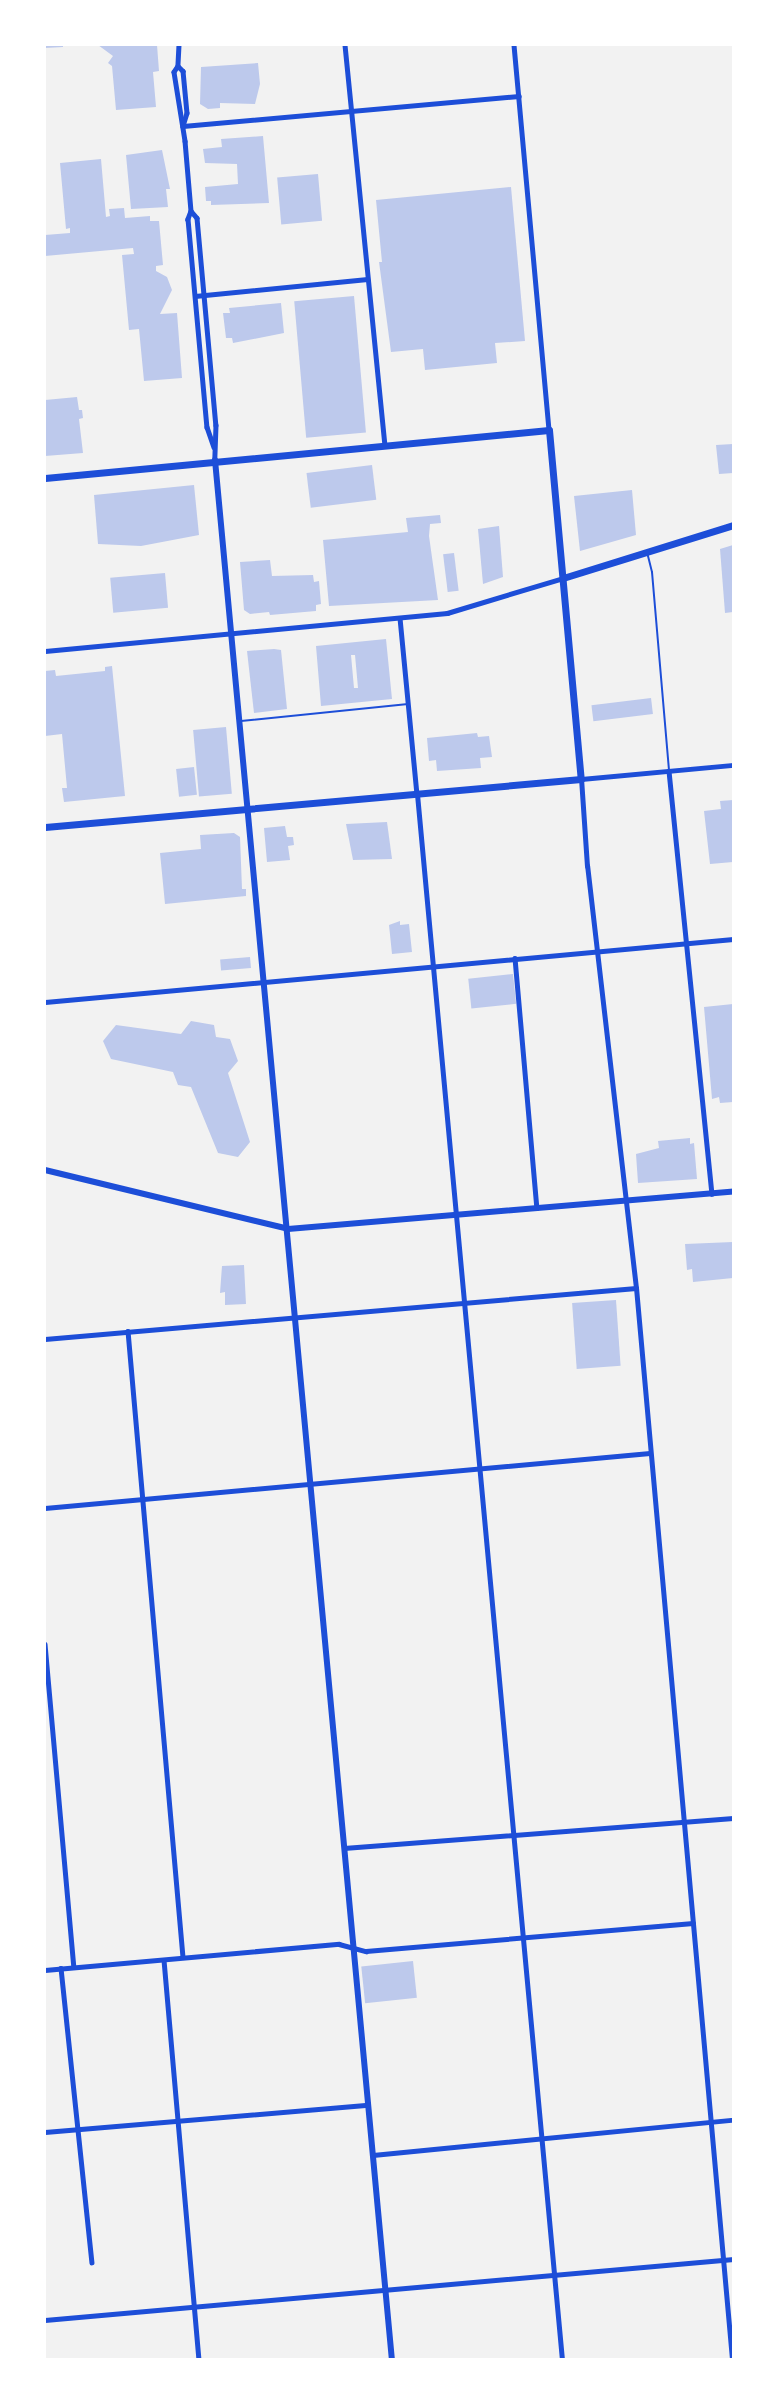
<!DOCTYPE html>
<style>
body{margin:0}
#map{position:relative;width:778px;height:2404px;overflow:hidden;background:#f2f2f2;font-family:"PT Sans",sans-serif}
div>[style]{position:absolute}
.building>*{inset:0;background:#bdc9ec;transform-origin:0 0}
.service>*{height:2px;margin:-1px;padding:0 1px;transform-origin:1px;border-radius:1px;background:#1d4ed8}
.minor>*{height:4.5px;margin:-2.25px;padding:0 2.25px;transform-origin:2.25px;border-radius:2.25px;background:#1d4ed8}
.tertiary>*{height:5px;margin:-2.5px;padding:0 2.5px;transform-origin:2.5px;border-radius:2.5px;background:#1d4ed8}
.secondary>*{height:6px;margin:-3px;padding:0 3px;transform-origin:3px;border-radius:3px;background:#1d4ed8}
.primary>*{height:7px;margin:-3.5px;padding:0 3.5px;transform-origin:3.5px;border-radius:3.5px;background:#1d4ed8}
span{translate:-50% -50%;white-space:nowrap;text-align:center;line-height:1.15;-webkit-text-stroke:5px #fff;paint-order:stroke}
.frame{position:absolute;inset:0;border:46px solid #fff;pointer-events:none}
</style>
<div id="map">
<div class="building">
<div style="clip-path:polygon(45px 45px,63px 45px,63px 47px,45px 48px)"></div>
<div style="clip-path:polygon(98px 45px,157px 45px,159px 71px,153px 72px,156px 107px,116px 110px,112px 66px,108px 63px,113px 56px)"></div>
<div style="clip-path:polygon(258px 63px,260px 84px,255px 104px,220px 103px,220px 108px,208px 109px,200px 104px,201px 67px)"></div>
<div style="clip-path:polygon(263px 136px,269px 203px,211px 205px,211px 201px,206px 201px,205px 187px,238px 184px,237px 164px,205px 163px,203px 149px,222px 147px,221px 139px)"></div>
<div style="clip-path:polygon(162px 150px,170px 189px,166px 189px,168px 207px,131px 209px,126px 155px)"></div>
<div style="clip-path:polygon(101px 159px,106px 217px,110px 216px,109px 209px,124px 208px,125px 218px,150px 216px,150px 221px,159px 221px,163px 265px,156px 266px,156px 271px,167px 277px,172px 290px,160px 314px,177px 313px,182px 378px,144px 381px,139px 329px,129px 330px,122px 255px,134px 254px,133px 248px,45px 256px,45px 235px,70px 233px,70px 228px,66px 229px,60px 163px)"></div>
<div style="left:318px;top:174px;width:47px;height:41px;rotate:85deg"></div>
<div style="clip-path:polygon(511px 187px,525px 341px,495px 343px,497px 363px,425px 370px,423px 349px,391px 352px,379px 262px,382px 262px,376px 200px)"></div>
<div style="left:354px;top:296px;width:137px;height:60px;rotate:85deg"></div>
<div style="clip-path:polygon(281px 303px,284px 333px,233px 343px,232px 338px,226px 338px,223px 313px,230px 313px,229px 308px)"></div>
<div style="clip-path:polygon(77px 397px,79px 410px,82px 410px,83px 418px,79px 419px,83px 453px,45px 456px,45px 400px)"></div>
<div style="clip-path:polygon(733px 444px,733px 473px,719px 474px,716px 445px)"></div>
<div style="left:372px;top:465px;width:35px;height:66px;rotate:83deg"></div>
<div style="clip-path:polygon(194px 485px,199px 535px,141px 546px,98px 544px,94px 495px)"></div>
<div style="clip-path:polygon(632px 490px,636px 535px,580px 551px,574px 496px)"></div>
<div style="clip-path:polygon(440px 515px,441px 523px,430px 524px,429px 536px,438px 600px,329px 606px,323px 540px,408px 532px,406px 518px)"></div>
<div style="clip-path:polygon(499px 526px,503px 577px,483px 584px,478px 529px)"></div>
<div style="clip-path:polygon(733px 545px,733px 612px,725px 613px,720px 549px)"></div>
<div style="left:454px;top:553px;width:38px;height:11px;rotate:83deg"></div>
<div style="clip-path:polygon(270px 560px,272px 576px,313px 575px,314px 582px,319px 581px,321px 604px,316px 605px,316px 611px,270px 615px,269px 612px,250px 614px,244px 610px,240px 562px)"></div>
<div style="left:165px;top:573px;width:35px;height:55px;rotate:85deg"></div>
<div style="clip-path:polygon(evenodd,386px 639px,392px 699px,321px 706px,316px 646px,386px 639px,351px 655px,355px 655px,358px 688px,354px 688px,351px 655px)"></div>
<div style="clip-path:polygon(274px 649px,281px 650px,287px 709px,254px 713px,247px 651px)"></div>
<div style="clip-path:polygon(112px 666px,125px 796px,64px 802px,62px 788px,67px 788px,62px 734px,45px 736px,45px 671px,55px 670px,56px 676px,105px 671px,105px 667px)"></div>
<div style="left:651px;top:698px;width:16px;height:60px;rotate:83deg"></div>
<div style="left:226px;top:727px;width:67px;height:33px;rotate:85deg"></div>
<div style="clip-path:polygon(477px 733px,478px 737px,489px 736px,492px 757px,480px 758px,481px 768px,437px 771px,436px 760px,429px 761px,427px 738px)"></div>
<div style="left:194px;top:767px;width:28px;height:18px;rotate:84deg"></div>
<div style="clip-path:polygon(733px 800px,733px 862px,710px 864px,704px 811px,721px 809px,720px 801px)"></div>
<div style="clip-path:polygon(387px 822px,392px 859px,353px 860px,346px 824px)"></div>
<div style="clip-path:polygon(285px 826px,287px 837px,293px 837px,294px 845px,288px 846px,290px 860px,267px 862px,264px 828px)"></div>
<div style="clip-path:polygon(234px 833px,240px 837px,242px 889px,246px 889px,246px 896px,165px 904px,160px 853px,201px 849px,200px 835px)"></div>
<div style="clip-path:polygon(400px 921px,400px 925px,409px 924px,412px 952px,392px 954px,389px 925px)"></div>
<div style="left:250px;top:957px;width:11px;height:30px;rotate:85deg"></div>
<div style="left:513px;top:974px;width:30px;height:45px;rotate:84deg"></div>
<div style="clip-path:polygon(733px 1004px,733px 1102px,720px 1103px,719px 1097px,712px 1099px,704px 1007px)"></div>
<div style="clip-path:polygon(191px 1021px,214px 1025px,216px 1037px,230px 1039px,238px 1061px,228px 1073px,250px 1142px,238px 1157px,218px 1153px,191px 1087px,178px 1085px,173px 1072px,111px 1059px,103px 1041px,116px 1025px,181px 1034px)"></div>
<div style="clip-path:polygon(690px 1138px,690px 1144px,694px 1143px,697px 1179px,638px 1183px,636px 1154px,659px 1148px,658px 1141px)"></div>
<div style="clip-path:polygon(733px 1242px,733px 1278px,693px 1282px,692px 1269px,687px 1270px,685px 1244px)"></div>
<div style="clip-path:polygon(244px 1265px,246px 1304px,225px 1305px,225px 1292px,220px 1293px,222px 1266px)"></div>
<div style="left:616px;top:1300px;width:66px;height:44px;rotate:86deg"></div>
<div style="left:413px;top:1961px;width:37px;height:52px;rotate:84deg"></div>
</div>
<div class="service">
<div style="left:647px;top:552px;width:21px;rotate:76deg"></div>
<div style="left:652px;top:572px;width:199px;rotate:85.1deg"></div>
<div style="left:241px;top:721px;width:168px;rotate:-5.8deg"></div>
</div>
<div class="minor">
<div style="left:179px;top:45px;width:21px;rotate:93deg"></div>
<div style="left:178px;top:66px;width:7px;rotate:45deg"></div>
<div style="left:183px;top:71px;width:42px;rotate:84.6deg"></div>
<div style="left:187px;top:113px;width:14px;rotate:107deg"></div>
<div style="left:345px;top:45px;width:402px;rotate:84.3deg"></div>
<div style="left:514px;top:45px;width:387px;rotate:84.8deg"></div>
<div style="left:178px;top:66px;width:7px;rotate:124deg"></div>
<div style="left:174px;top:72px;width:70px;rotate:80.9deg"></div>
<div style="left:185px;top:141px;width:70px;rotate:85.1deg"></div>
<div style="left:191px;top:211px;width:9px;rotate:111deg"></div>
<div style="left:188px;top:219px;width:209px;rotate:84.8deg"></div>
<div style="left:207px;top:427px;width:21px;rotate:71deg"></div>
<div style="left:183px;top:126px;width:337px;rotate:-5.1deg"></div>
<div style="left:191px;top:211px;width:9px;rotate:49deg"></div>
<div style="left:197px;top:218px;width:208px;rotate:84.8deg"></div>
<div style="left:216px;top:425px;width:35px;rotate:92deg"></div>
<div style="left:195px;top:296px;width:173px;rotate:-5.6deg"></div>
<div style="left:400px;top:618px;width:177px;rotate:84.5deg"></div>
<div style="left:669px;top:771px;width:425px;rotate:84.2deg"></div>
<div style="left:515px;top:958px;width:251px;rotate:85deg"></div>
<div style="left:128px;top:1331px;width:628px;rotate:84.98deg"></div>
<div style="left:45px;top:1339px;width:593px;rotate:-4.93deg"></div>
<div style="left:45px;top:1508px;width:607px;rotate:-5.19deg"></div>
<div style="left:45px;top:1644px;width:324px;rotate:84.9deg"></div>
<div style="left:344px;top:1848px;width:390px;rotate:-4.4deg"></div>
<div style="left:164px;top:1960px;width:401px;rotate:85deg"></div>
<div style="left:61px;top:1968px;width:296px;rotate:84deg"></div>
<div style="left:45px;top:1970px;width:295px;rotate:-5.1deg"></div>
<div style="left:339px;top:1944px;width:28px;rotate:15deg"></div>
<div style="left:366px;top:1951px;width:328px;rotate:-4.9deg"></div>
<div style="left:45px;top:2132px;width:324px;rotate:-4.8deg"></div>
<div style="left:373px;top:2155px;width:362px;rotate:-5.6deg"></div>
<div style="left:45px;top:2320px;width:691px;rotate:-5.07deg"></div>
</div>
<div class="tertiary">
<div style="left:45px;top:651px;width:404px;rotate:-5.4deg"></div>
<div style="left:447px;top:613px;width:121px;rotate:-16.8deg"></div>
<div style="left:417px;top:794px;width:1572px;rotate:84.71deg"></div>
<div style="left:45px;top:1002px;width:691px;rotate:-5.23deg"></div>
<div style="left:732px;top:2359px;width:1075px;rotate:-95.12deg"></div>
<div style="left:636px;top:1288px;width:425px;rotate:-96.6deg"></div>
<div style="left:587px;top:866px;width:87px;rotate:-93.9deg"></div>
<div style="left:581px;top:779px;width:153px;rotate:-5.3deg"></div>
</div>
<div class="secondary">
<div style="left:215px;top:460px;width:1907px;rotate:84.68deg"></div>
<div style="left:45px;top:1170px;width:250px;rotate:13.6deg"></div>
<div style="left:288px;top:1229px;width:447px;rotate:-4.8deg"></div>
</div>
<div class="primary">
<div style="left:45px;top:478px;width:506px;rotate:-5.44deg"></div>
<div style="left:549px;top:430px;width:350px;rotate:84.8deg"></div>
<div style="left:581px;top:779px;width:538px;rotate:174.88deg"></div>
<div style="left:563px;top:578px;width:178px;rotate:-17.3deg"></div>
</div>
<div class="frame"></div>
</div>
